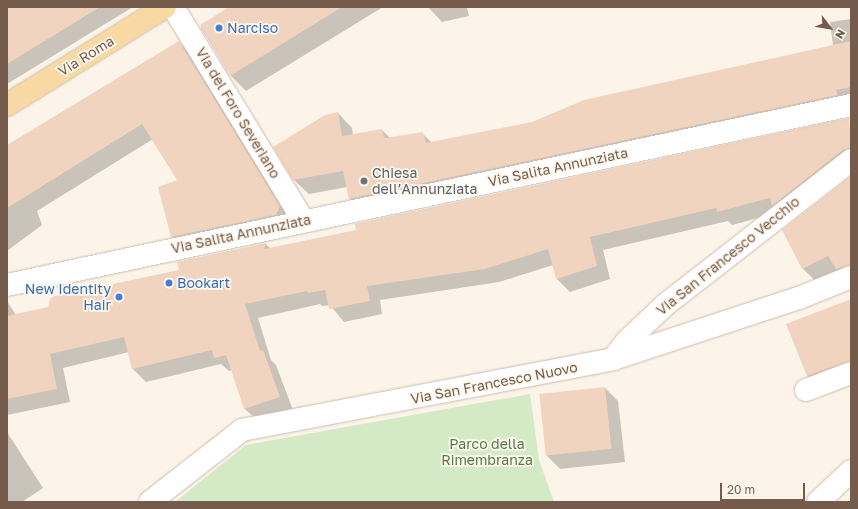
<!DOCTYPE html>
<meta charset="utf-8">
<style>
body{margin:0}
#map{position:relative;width:858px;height:509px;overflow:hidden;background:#fcf4e8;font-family:"Golos Text",sans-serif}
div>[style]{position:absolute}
.green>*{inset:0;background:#d4e9c6}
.shadow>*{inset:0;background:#0003}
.building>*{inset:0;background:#f0d4c0;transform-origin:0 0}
.roads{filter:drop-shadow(0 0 1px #cdbcae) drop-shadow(0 0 1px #cdbcae)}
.minor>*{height:22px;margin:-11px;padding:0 11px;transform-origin:11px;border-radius:11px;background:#fff}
.major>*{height:22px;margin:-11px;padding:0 11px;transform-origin:11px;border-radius:11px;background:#f8d9a3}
.dots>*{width:11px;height:11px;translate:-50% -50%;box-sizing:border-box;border:2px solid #fef8ee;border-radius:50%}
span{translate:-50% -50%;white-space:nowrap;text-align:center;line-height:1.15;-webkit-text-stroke:3.5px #fef8ee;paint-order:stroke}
.shop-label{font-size:14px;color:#366cbe}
.left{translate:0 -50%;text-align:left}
.right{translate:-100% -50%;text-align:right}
.street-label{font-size:14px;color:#755b4c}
.worship-label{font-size:14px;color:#5b616d}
.park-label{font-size:14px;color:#547a44}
.frame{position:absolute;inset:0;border:8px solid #755b4c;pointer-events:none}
.north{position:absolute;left:810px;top:8px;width:40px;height:40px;-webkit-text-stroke:3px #fef8ee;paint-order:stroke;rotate:121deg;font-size:11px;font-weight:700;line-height:16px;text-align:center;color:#755b4c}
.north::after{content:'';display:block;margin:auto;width:14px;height:18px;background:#755b4c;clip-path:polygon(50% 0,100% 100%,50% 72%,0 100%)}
.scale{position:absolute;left:720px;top:483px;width:85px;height:18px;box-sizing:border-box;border:2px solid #755b4c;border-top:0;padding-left:5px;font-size:12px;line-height:14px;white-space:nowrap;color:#755b4c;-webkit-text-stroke:3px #fef8ee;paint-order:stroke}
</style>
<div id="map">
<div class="green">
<div style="clip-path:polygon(530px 394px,539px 460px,554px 502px,175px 502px,246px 445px)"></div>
</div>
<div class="shadow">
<div style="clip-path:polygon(7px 7px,133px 7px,7px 84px)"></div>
<div style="clip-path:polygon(230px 7px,383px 7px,246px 91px,231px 76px,201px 28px,201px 25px)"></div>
<div style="clip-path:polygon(428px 7px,469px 7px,467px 8px,469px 16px,442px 22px)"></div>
<div style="clip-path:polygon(851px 19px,851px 104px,364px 213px,350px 199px,347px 187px,309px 194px,294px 180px,338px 113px,352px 128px,353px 135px,382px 130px,390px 138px,422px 133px,432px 143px,533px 123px,833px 46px,830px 22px)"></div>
<div style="clip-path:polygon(179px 42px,192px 56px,293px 220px,186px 250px,172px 237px,179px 181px,153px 139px,37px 211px,42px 225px,7px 251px,7px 147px)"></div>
<div style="clip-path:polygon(849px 119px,851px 170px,779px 212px,732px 225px,728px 221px,603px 250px,610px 279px,570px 292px,557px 279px,553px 265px,499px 282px,380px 300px,382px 314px,344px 322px,330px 305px,322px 306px,320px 304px,258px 318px,271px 360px,276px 365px,293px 410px,259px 422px,245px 409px,232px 370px,229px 371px,221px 364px,146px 382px,133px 369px,129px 352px,63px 368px,70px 402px,7px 415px,7px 301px,16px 315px,49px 308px,180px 270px,178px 262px,266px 244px,271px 249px,357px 231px,356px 224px)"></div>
<div style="clip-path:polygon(851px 177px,851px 282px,817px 282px,803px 269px,783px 230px)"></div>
<div style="clip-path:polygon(851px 300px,851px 378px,821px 389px,808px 376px,788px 324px)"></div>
<div style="clip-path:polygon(605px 388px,618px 401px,625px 462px,560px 469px,547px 456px)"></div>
<div style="clip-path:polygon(7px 432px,43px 488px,22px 502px,7px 502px)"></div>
</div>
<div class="building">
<div style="clip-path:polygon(7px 7px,100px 7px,7px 64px)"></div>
<div style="clip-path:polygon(229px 7px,342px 7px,230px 76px,200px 25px)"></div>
<div style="clip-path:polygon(179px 41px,280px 206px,276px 215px,171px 237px,158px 187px,177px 180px,142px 124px,7px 208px,7px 145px)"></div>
<div style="clip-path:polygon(851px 41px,851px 87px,836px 90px,838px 95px,349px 199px,343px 171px,293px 180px,273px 147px,325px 115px,338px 112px,342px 136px,382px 129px,384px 138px,423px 132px,426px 143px,532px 122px,584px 100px)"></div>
<div style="clip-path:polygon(849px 118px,851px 148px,843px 150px,772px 206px,770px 198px,717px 212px,716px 208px,590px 237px,597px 266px,556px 279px,548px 249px,485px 269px,367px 286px,370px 301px,329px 309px,325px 290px,308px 293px,307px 291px,245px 304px,260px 351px,263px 350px,280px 397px,244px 409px,226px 355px,214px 358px,212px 350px,132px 369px,124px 337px,50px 354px,57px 389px,7px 399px,7px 316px,48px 307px,51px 297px,179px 270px,177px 262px,266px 243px,264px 249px,356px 230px,355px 224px)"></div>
<div style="clip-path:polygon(851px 176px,851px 265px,836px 269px,828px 256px,802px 269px,782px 230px)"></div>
<div style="clip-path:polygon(851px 299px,851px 361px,807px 376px,786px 324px)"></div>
<div style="left:605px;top:387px;width:62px;height:66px;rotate:84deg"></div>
</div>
<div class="roads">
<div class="minor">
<div style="left:173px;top:7px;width:250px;rotate:58.6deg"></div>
<div style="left:7px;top:285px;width:863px;rotate:-12.04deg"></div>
<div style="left:613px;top:359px;width:24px;rotate:-52deg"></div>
<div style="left:628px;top:340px;width:51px;rotate:-43.4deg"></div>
<div style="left:665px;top:305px;width:236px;rotate:-37.9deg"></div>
<div style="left:806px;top:390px;width:48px;rotate:-20.7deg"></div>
<div style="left:150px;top:502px;width:117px;rotate:-38deg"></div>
<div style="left:242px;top:430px;width:378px;rotate:-10.8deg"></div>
<div style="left:613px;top:359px;width:196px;rotate:-18.2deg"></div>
<div style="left:799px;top:298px;width:56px;rotate:-22deg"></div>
<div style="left:818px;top:502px;width:45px;rotate:-43.2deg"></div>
</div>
<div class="major">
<div style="left:7px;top:105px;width:186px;rotate:-31.8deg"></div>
</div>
</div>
<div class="dots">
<div style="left:219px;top:28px;background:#3f7fe0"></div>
<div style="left:364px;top:181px;background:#6b7280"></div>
<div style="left:169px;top:283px;background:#3f7fe0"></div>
<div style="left:119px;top:297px;background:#3f7fe0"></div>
</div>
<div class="shop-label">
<span class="left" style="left:227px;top:28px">Narciso</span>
<span class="left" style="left:177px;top:283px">Bookart</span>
<span class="right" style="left:111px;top:297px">New Identity<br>Hair</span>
</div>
<div class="street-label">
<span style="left:86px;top:56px;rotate:-32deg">Via Roma</span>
<span style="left:238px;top:113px;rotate:59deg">Via del Foro Severiano</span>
<span style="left:558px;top:167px;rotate:-12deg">Via Salita Annunziata</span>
<span style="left:241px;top:234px;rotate:-12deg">Via Salita Annunziata</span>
<span style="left:728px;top:256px;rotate:-39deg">Via San Francesco Vecchio</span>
<span style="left:494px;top:383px;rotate:-11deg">Via San Francesco Nuovo</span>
</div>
<div class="worship-label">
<span class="left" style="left:372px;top:181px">Chiesa<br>dell’Annunziata</span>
</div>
<div class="park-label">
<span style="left:487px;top:452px">Parco della<br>Rimembranza</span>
</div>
<div class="frame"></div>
<div class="north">N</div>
<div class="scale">20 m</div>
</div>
